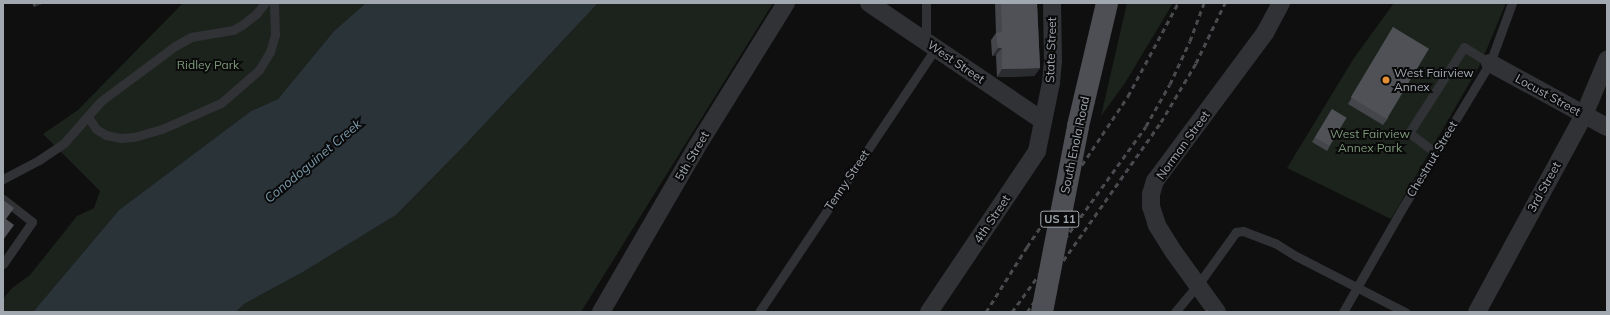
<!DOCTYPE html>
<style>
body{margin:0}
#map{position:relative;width:1610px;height:315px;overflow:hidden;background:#0f0f10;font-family:Mulish,sans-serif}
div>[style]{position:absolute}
.green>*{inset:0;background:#1c231c}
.water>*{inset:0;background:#2a3338}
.lane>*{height:9px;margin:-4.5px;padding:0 4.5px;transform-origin:4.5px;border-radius:4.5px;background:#303235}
.street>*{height:18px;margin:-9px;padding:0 9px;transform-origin:9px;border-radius:9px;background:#303235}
.primary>*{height:22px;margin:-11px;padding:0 11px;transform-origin:11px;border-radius:11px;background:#4d4f54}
.rail>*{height:3px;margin-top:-1.5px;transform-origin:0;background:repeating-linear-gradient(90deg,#484a4e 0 5px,transparent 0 9px)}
.primary-bridge>*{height:22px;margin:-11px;padding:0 11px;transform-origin:11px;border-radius:11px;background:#4d4f54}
.wall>*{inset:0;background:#45464b}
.shaded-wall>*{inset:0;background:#2b2c2f}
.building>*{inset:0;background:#4f5156;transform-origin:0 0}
.dots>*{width:11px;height:11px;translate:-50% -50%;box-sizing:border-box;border:2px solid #0a0a0b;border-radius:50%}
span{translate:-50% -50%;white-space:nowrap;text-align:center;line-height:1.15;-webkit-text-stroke:4px #0a0a0b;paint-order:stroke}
.shield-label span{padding:1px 3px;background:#0a0a0b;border:1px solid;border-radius:3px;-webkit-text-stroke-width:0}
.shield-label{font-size:11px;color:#a1a8b0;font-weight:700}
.street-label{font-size:12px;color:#a1a8b0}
.park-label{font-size:12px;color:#7c9a79}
.poi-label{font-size:12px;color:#a1a8b0}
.left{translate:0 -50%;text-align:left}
.water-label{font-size:13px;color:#7a9aaa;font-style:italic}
.frame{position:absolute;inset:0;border:4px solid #a1a8b0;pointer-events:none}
</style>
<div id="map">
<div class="green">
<div style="clip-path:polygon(183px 3px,366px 3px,334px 31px,278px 99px,251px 111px,119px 210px,33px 312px,3px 312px,3px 299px,12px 288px,30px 275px,77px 216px,94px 208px,100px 191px,43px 134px,78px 110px)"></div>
<div style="clip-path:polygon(598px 3px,773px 3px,581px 312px,236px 312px,244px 304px,303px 272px,396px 215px,463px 147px)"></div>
<div style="clip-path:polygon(1127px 3px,1173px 3px,1125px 83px,1101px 116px)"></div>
<div style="clip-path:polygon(1394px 3px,1506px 3px,1481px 63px,1391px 219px,1287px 168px,1354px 58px)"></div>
</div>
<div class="water">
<div style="clip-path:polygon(366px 3px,598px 3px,463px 147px,396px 215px,303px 272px,244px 304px,236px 312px,33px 312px,119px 210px,251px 111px,278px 99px,334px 31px)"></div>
</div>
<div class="lane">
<div style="left:926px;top:3px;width:38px;rotate:90deg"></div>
<div style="left:88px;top:117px;width:14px;rotate:56deg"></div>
<div style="left:96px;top:129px;width:12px;rotate:31deg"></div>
<div style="left:106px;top:135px;width:14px;rotate:12deg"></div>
<div style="left:120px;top:138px;width:14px;rotate:-4deg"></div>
<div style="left:134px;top:137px;width:29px;rotate:-16deg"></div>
<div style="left:162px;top:129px;width:64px;rotate:-23.8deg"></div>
<div style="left:221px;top:103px;width:50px;rotate:-41deg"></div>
<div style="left:259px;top:70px;width:21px;rotate:-59deg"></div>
<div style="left:270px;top:52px;width:19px;rotate:-74deg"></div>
<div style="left:275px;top:34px;width:31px;rotate:-92deg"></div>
<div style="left:1436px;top:153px;width:34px;rotate:-143deg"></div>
<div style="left:1409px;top:133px;width:102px;rotate:-57.4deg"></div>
<div style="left:1464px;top:47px;width:31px;rotate:32deg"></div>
<div style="left:3px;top:179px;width:41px;rotate:-27.8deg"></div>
<div style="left:39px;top:160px;width:30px;rotate:-34deg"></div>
<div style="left:64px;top:143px;width:56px;rotate:-48.6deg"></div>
<div style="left:101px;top:101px;width:92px;rotate:-36.6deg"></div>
<div style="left:175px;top:46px;width:18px;rotate:-29deg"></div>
<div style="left:191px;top:37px;width:43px;rotate:-9.5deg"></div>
<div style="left:233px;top:30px;width:10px;rotate:-29deg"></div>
<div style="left:242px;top:25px;width:18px;rotate:-38deg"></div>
<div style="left:256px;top:14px;width:14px;rotate:-51deg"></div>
<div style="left:3px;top:199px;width:37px;rotate:38deg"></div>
<div style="left:32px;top:222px;width:51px;rotate:124.6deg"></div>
<div style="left:759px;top:312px;width:318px;rotate:-56.2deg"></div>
<div style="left:1175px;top:312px;width:34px;rotate:-50deg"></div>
<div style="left:1197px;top:286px;width:67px;rotate:-54.2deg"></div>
<div style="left:1236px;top:232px;width:7px;rotate:-8deg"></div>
<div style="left:1243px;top:231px;width:34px;rotate:21deg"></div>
<div style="left:1275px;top:243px;width:25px;rotate:32deg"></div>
<div style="left:1296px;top:256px;width:123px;rotate:27.2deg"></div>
<div style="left:1343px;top:312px;width:121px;rotate:-60.3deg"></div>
<div style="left:1403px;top:207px;width:168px;rotate:-58.9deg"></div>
<div style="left:1490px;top:63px;width:64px;rotate:-69.9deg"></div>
</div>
<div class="street">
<div style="left:869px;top:3px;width:210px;rotate:34.1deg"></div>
<div style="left:1490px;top:63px;width:133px;rotate:28.7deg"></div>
<div style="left:601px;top:312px;width:190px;rotate:-59.9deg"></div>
<div style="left:696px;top:148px;width:171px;rotate:-58.2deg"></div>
<div style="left:929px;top:312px;width:194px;rotate:-56.1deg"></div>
<div style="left:1037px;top:151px;width:69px;rotate:-78.4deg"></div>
<div style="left:1051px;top:83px;width:22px;rotate:-85deg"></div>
<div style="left:1053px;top:61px;width:58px;rotate:-91deg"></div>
<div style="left:1217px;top:312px;width:75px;rotate:-125.8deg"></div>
<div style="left:1173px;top:251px;width:31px;rotate:-122deg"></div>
<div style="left:1157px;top:225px;width:20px;rotate:-108deg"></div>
<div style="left:1151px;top:206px;width:12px;rotate:-90deg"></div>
<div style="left:1151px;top:194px;width:14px;rotate:-73deg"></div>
<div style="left:1155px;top:181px;width:184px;rotate:-53.4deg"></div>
<div style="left:1265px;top:33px;width:34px;rotate:-62deg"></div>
<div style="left:1477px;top:312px;width:224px;rotate:-61.5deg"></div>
<div style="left:1584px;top:115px;width:60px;rotate:-67.3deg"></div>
</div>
<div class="primary">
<div style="left:1078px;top:126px;width:126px;rotate:-76.7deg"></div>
</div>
<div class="rail">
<div style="left:986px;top:312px;width:77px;rotate:-57.8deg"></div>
<div style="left:1027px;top:247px;width:182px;rotate:-56.2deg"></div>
<div style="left:1128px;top:96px;width:106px;rotate:-61.7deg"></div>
<div style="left:1012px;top:312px;width:229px;rotate:-54.2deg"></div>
<div style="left:1146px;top:126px;width:48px;rotate:-60.3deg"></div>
<div style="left:1170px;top:84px;width:47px;rotate:-65.1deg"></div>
<div style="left:1190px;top:41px;width:40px;rotate:-69.8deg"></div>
<div style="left:1027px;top:312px;width:232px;rotate:-54.8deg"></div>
<div style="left:1161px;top:122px;width:69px;rotate:-59.3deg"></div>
<div style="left:1196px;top:63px;width:67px;rotate:-64.2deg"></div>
</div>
<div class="primary-bridge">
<div style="left:1042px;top:312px;width:189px;rotate:-79deg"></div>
</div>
<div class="wall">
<div style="clip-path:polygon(32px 3px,44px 3px,34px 7px)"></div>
<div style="clip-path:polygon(995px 3px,1037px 3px,1040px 68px,1034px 76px,997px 77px,996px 55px,992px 56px,991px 40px,996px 33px)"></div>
<div style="clip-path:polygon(1393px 27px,1388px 118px,1383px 125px,1348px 104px,1389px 34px)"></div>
<div style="clip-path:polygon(1332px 109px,1330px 146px,1327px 151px,1312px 142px)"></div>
</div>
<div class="shaded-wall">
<div style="clip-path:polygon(37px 3px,44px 3px,34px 7px)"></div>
<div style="clip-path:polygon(998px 48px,1002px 48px,996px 55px,992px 56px)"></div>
<div style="clip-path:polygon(1040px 68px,1034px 76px,997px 77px,1002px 69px)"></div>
</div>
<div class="building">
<div style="clip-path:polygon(1001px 3px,1037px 3px,1040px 68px,1002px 69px,1002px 48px,998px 48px,996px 33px,1002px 32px)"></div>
<div style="left:1393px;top:27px;width:42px;height:82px;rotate:31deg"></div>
<div style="left:1332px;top:109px;width:17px;height:33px;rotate:31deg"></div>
<div style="clip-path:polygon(3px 200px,14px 208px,6px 219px,14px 225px,3px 240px)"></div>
<div style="clip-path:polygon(1207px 310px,1209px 312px,1205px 312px)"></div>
</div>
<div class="dots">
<div style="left:1386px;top:80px;background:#e48f34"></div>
</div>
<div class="shield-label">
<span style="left:1060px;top:219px">US 11</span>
</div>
<div class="street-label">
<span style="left:1051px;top:50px;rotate:-88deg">State Street</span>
<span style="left:956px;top:62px;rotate:34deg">West Street</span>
<span style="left:1548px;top:95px;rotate:29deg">Locust Street</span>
<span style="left:1075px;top:145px;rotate:-78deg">South Enola Road</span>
<span style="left:1183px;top:145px;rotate:-54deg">Norman Street</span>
<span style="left:692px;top:156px;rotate:-60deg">5th Street</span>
<span style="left:1432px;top:159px;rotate:-59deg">Chestnut Street</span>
<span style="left:847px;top:180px;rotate:-56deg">Tenny Street</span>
<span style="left:1544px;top:187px;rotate:-61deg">3rd Street</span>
<span style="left:992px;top:219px;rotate:-56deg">4th Street</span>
</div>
<div class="park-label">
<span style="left:208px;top:65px">Ridley Park</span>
<span style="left:1370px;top:141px">West Fairview<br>Annex Park</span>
</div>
<div class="poi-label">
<span class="left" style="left:1394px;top:80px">West Fairview<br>Annex</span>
</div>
<div class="water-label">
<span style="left:313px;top:161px;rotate:-40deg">Conodoguinet Creek</span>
</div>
<div class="frame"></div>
</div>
